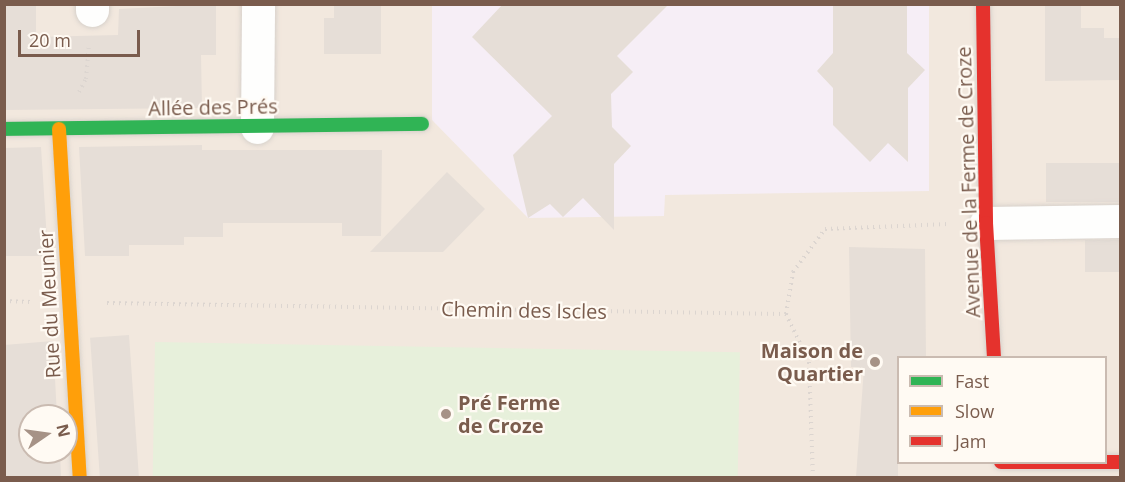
<!DOCTYPE html>
<meta charset="utf-8">
<style>
body{margin:0}
#map{position:relative;width:1125px;height:482px;overflow:hidden;background:#f9f5f0;font-family:"Open Sans",sans-serif}
div>[style]{position:absolute}
.residential>*{inset:0;background:#f2e8de}
.education>*{inset:0;background:#f6eef6}
.green>*{inset:0;background:#e7f0db;transform-origin:0 0}
.building>*{inset:0;background:#e6ded7;transform-origin:0 0}
.path>*{height:4px;margin-top:-2px;transform-origin:0;background:repeating-linear-gradient(90deg,#dcd5d0 0 1.5px,transparent 0 6px)}
.roads{filter:drop-shadow(0 0 2px #d7d1cb) drop-shadow(0 0 2px #d7d1cb)}
.street>*{height:33px;margin:-16.5px;padding:0 16.5px;transform-origin:16.5px;border-radius:16.5px;background:#fefefd}
.fast>*{height:14px;margin:-7px;padding:0 7px;transform-origin:7px;border-radius:7px;background:#30b455}
.slow>*{height:14px;margin:-7px;padding:0 7px;transform-origin:7px;border-radius:7px;background:#ff9f0a}
.jam>*{height:14px;margin:-7px;padding:0 7px;transform-origin:7px;border-radius:7px;background:#e5322d}
.dots>*{width:16px;height:16px;translate:-50% -50%;box-sizing:border-box;border:3px solid #fffaf3;border-radius:50%}
span{translate:-50% -50%;white-space:nowrap;text-align:center;line-height:1.15;-webkit-text-stroke:4.5px #fffaf3;paint-order:stroke}
.street-label{font-size:20px;color:#7a5c4d}
.poi-label{font-size:20px;color:#7a5c4d;font-weight:700}
.right{translate:-100% -50%;text-align:right}
.left{translate:0 -50%;text-align:left}
.frame{position:absolute;inset:0;border:6px solid #7a5c4d;pointer-events:none}
.legend{position:absolute;left:897px;top:356px;width:210px;height:108px;box-sizing:border-box;background:#fffaf3;border:2px solid #cabbb1;margin:0;padding:8px 10px;list-style:none;font-size:18px;color:#7a5c4d}
.legend li{display:flex;align-items:center;gap:12px;height:30px}
.legend b{width:30px;border:2px solid #cabbb1}
.north{position:absolute;left:18px;top:404px;width:60px;height:60px;box-sizing:border-box;background:#fffaf3;border:2px solid #cabbb1;border-radius:50%;rotate:77deg;font-size:16px;font-weight:700;line-height:24px;text-align:center;color:#7a5c4d}
.north::after{content:'';display:block;margin:auto;width:21px;height:27px;background:#a69286;clip-path:polygon(50% 0,100% 100%,50% 72%,0 100%)}
.scale{position:absolute;left:18px;top:30px;width:122px;height:27px;box-sizing:border-box;border:3px solid #7a5c4d;border-top:0;padding-left:8px;font-size:18px;line-height:21px;white-space:nowrap;color:#7a5c4d;-webkit-text-stroke:4px #fffaf3;paint-order:stroke}
</style>
<div id="map">
<div class="residential">
<div style="clip-path:polygon(evenodd,4px 5px,1120px 5px,1120px 477px,5px 477px,4px 5px,898px 358px,1106px 358px,1106px 462px,898px 462px,898px 358px,4px 5px,30px 416px,66px 416px,66px 452px,30px 452px,30px 416px)"></div>
</div>
<div class="education">
<div style="clip-path:polygon(432px 5px,929px 5px,929px 191px,665px 195px,664px 216px,528px 218px,432px 120px)"></div>
</div>
<div class="green">
<div style="left:155px;top:342px;width:585px;height:135px;rotate:1deg"></div>
</div>
<div class="building">
<div style="clip-path:polygon(4px 4px,36px 4px,36px 37px,118px 35px,119px 9px,216px 4px,216px 55px,201px 55px,202px 108px,4px 110px)"></div>
<div style="clip-path:polygon(334px 4px,381px 4px,381px 54px,324px 54px,324px 18px,334px 18px)"></div>
<div style="clip-path:polygon(503px 4px,669px 4px,617px 56px,633px 72px,611px 94px,612px 127px,631px 146px,614px 164px,614px 230px,583px 198px,563px 217px,550px 204px,528px 218px,513px 155px,552px 116px,472px 37px)"></div>
<div style="clip-path:polygon(833px 4px,907px 4px,907px 53px,925px 70px,908px 88px,908px 162px,888px 143px,870px 162px,833px 125px,833px 88px,817px 71px,833px 53px)"></div>
<div style="clip-path:polygon(1045px 4px,1081px 4px,1081px 28px,1104px 28px,1104px 38px,1120px 38px,1120px 80px,1045px 81px)"></div>
<div style="clip-path:polygon(202px 145px,202px 150px,382px 150px,381px 236px,342px 236px,342px 223px,223px 223px,223px 237px,184px 237px,184px 245px,129px 245px,129px 256px,85px 256px,79px 147px)"></div>
<div style="clip-path:polygon(41px 147px,48px 256px,4px 256px,4px 148px)"></div>
<div style="left:1120px;top:163px;width:39px;height:74px;rotate:90deg"></div>
<div style="clip-path:polygon(447px 172px,485px 209px,443px 252px,370px 252px)"></div>
<div style="left:1085px;top:240px;width:35px;height:32px"></div>
<div style="clip-path:polygon(849px 247px,925px 249px,926px 357px,898px 357px,898px 477px,856px 477px,864px 368px,851px 367px)"></div>
<div style="left:129px;top:335px;width:142px;height:39px;rotate:86deg"></div>
<div style="clip-path:polygon(53px 341px,57px 416px,30px 416px,30px 452px,60px 452px,61px 477px,4px 477px,4px 345px)"></div>
</div>
<div class="path">
<div style="left:79px;top:92px;width:15px;rotate:-62deg"></div>
<div style="left:86px;top:79px;width:32px;rotate:-85deg"></div>
<div style="left:4px;top:301px;width:27px;rotate:2deg"></div>
<div style="left:107px;top:303px;width:679px;rotate:0.93deg"></div>
<div style="left:786px;top:314px;width:43px;rotate:-80.5deg"></div>
<div style="left:793px;top:272px;width:54px;rotate:-53.3deg"></div>
<div style="left:825px;top:229px;width:123px;rotate:-2.3deg"></div>
<div style="left:786px;top:314px;width:53px;rotate:64.4deg"></div>
<div style="left:809px;top:362px;width:116px;rotate:88deg"></div>
</div>
<div class="roads">
<div class="street">
<div style="left:92px;top:10px;width:6px;rotate:-90deg"></div>
<div style="left:257px;top:127px;width:123px;rotate:-89.5deg"></div>
<div style="left:986px;top:223px;width:134px;rotate:-0.9deg"></div>
</div>
<div class="fast">
<div style="left:4px;top:129px;width:418px;rotate:-0.7deg"></div>
</div>
<div class="slow">
<div style="left:59px;top:129px;width:350px;rotate:86.6deg"></div>
</div>
<div class="jam">
<div style="left:983px;top:4px;width:219px;rotate:89.2deg"></div>
<div style="left:986px;top:223px;width:135px;rotate:86.6deg"></div>
<div style="left:1001px;top:462px;width:119px"></div>
</div>
</div>
<div class="dots">
<div style="left:875px;top:362px;background:#a69286"></div>
<div style="left:446px;top:414px;background:#a69286"></div>
</div>
<div class="street-label">
<span style="left:213px;top:107px;rotate:-1deg">Allée des Prés</span>
<span style="left:968px;top:182px;rotate:-92deg">Avenue de la Ferme de Croze</span>
<span style="left:49px;top:304px;rotate:-93deg">Rue du Meunier</span>
<span style="left:524px;top:310px;rotate:1deg">Chemin des Iscles</span>
</div>
<div class="poi-label">
<span class="right" style="left:863px;top:362px">Maison de<br>Quartier</span>
<span class="left" style="left:458px;top:414px">Pré Ferme<br>de Croze</span>
</div>
<div class="frame"></div>
<ul class="legend">
<li><b style="height:8px;background:#30b455"></b>Fast</li>
<li><b style="height:8px;background:#ff9f0a"></b>Slow</li>
<li><b style="height:8px;background:#e5322d"></b>Jam</li>
</ul>
<div class="north">N</div>
<div class="scale">20 m</div>
</div>
